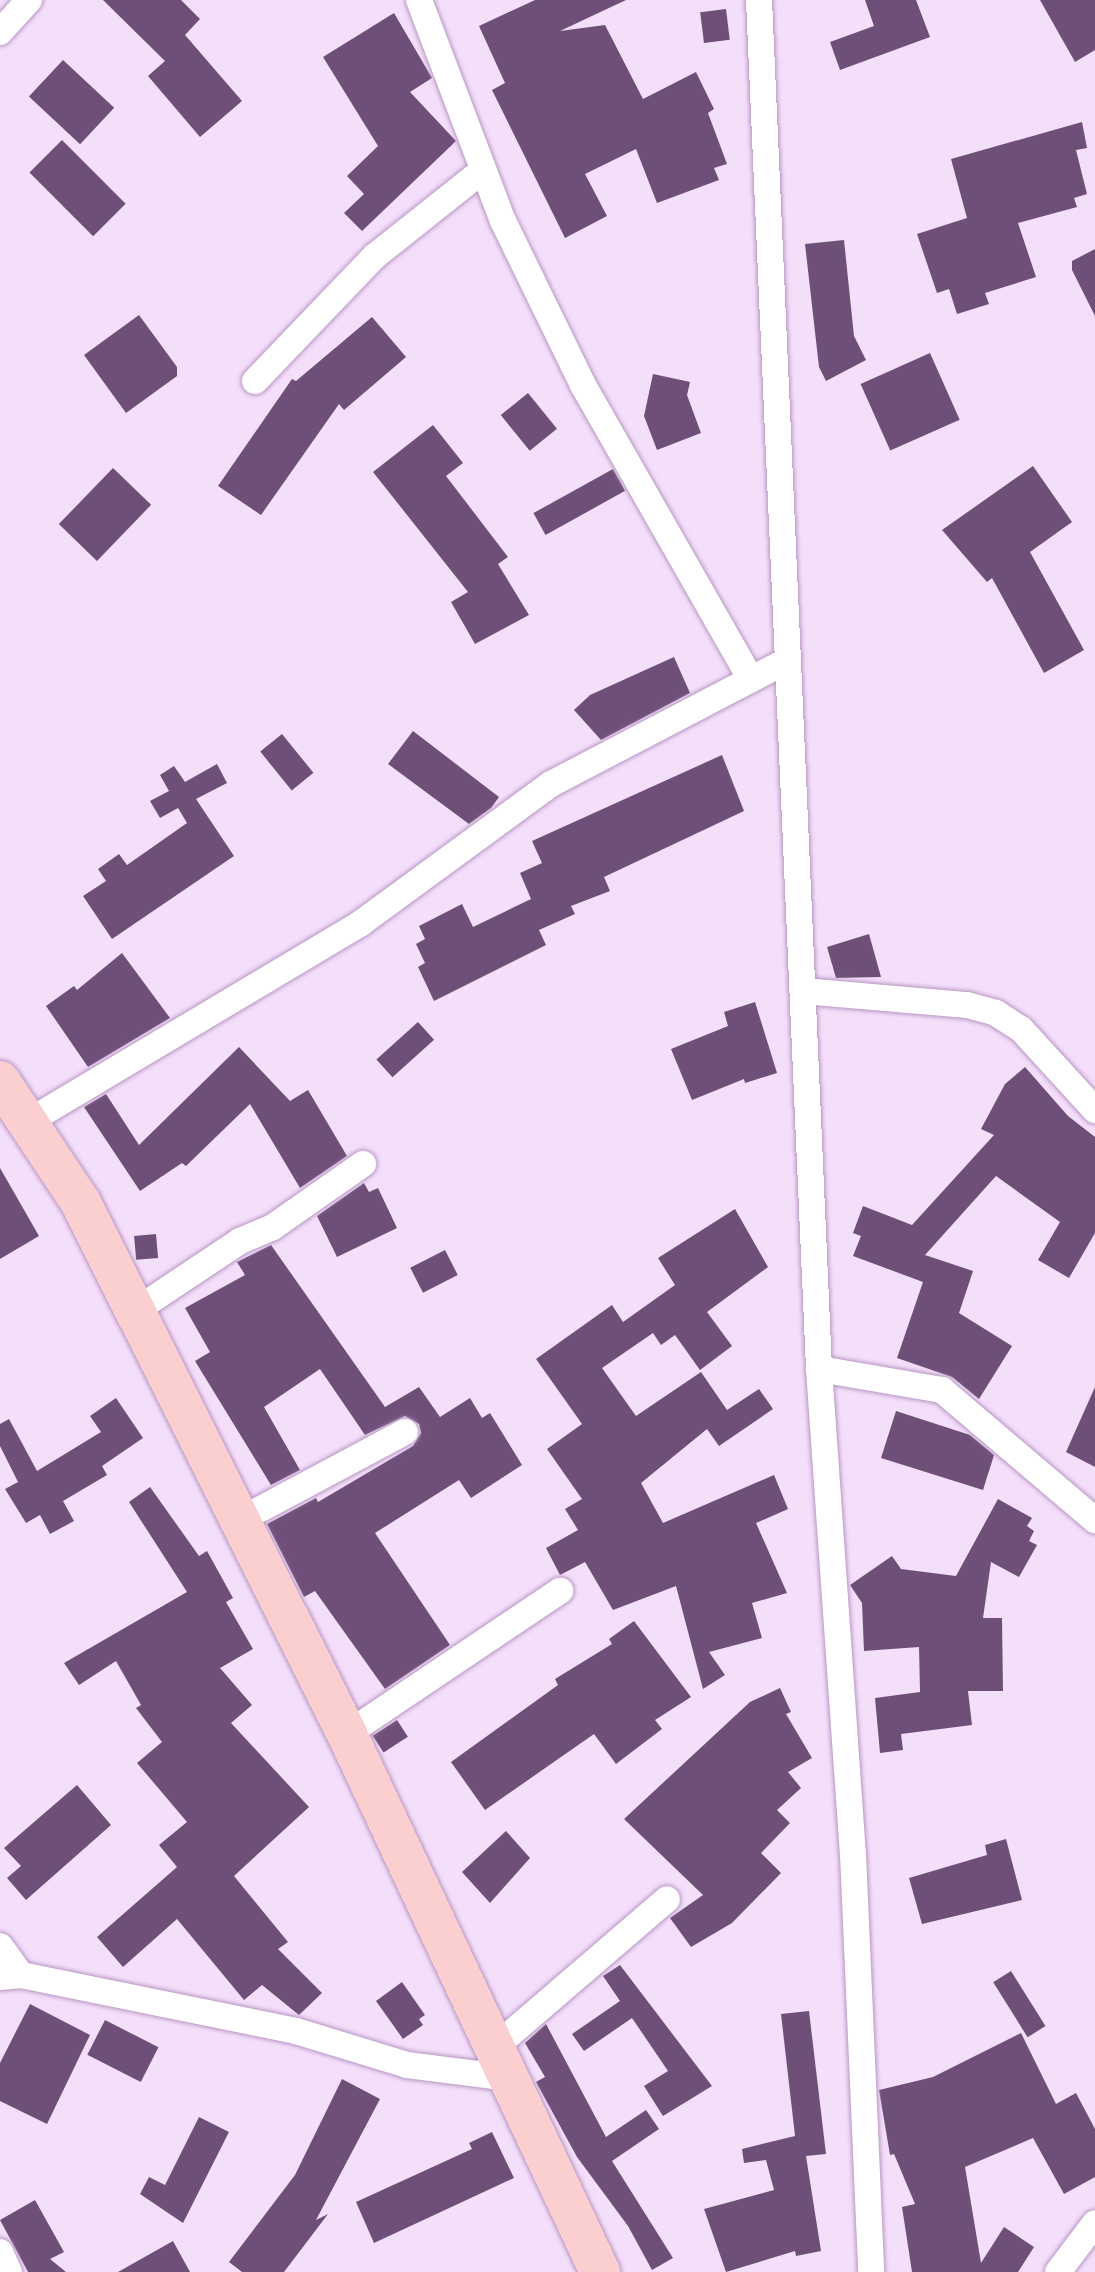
<!DOCTYPE html>
<style>
body{margin:0}
#map{position:relative;width:1095px;height:2272px;overflow:hidden;background:#f4dffb;font-family:Spectral,serif}
div>[style]{position:absolute}
.building>*{inset:0;background:#6e4f78;transform-origin:0 0}
.roads{filter:drop-shadow(0 0 2px #b896c3) drop-shadow(0 0 2px #b896c3)}
.minor>*{height:26px;margin:-13px;padding:0 13px;transform-origin:13px;border-radius:13px;background:#fff}
.primary>*{height:40px;margin:-20px;padding:0 20px;transform-origin:20px;border-radius:20px;background:#fbcfd0}
span{translate:-50% -50%;white-space:nowrap;text-align:center;line-height:1.15;-webkit-text-stroke:8px #f9f2fb;paint-order:stroke}
</style>
<div id="map">
<div class="building">
<div style="clip-path:polygon(103px 0,181px 0,200px 19px,185px 35px,242px 101px,200px 137px,148px 76px,165px 61px)"></div>
<div style="clip-path:polygon(535px 0,626px 0,560px 31px,605px 25px,643px 99px,696px 72px,714px 109px,708px 113px,727px 164px,714px 168px,719px 180px,657px 203px,636px 149px,585px 174px,607px 216px,565px 238px,492px 90px,505px 83px,479px 26px)"></div>
<div style="clip-path:polygon(865px 0,916px 0,930px 37px,840px 70px,830px 42px,874px 26px)"></div>
<div style="clip-path:polygon(1040px 0,1095px 0,1095px 50px,1075px 62px)"></div>
<div style="left:726px;top:9px;width:31px;height:26px;rotate:83deg"></div>
<div style="clip-path:polygon(394px 13px,432px 78px,410px 92px,456px 141px,362px 231px,344px 213px,364px 194px,347px 176px,378px 146px,323px 57px)"></div>
<div style="left:63px;top:60px;width:70px;height:50px;rotate:43deg"></div>
<div style="clip-path:polygon(1082px 122px,1087px 148px,1076px 150px,1087px 194px,1074px 198px,1077px 207px,1018px 223px,1036px 277px,985px 293px,989px 304px,957px 314px,949px 289px,937px 293px,917px 234px,967px 218px,951px 159px)"></div>
<div style="left:62px;top:140px;width:90px;height:46px;rotate:45deg"></div>
<div style="clip-path:polygon(844px 240px,854px 336px,866px 360px,826px 381px,819px 367px,805px 244px)"></div>
<div style="clip-path:polygon(1095px 249px,1095px 316px,1072px 270px,1072px 261px)"></div>
<div style="clip-path:polygon(139px 315px,177px 367px,177px 376px,126px 413px,84px 355px)"></div>
<div style="clip-path:polygon(372px 317px,406px 357px,344px 410px,339px 404px,261px 515px,218px 486px,292px 379px,296px 381px)"></div>
<div style="left:930px;top:353px;width:73px;height:76px;rotate:66deg"></div>
<div style="clip-path:polygon(653px 374px,690px 382px,687px 395px,701px 433px,657px 450px,644px 416px)"></div>
<div style="left:528px;top:393px;width:46px;height:35px;rotate:51deg"></div>
<div style="clip-path:polygon(433px 425px,463px 463px,446px 476px,508px 557px,498px 564px,529px 615px,475px 644px,451px 602px,468px 592px,373px 472px)"></div>
<div style="clip-path:polygon(1033px 466px,1072px 522px,1030px 552px,1084px 650px,1044px 673px,992px 578px,987px 582px,942px 530px)"></div>
<div style="left:113px;top:468px;width:53px;height:78px;rotate:44deg"></div>
<div style="left:613px;top:469px;width:25px;height:91px;rotate:61deg"></div>
<div style="clip-path:polygon(674px 657px,690px 693px,601px 740px,574px 710px,590px 695px)"></div>
<div style="clip-path:polygon(413px 731px,499px 797px,491px 808px,469px 824px,388px 764px)"></div>
<div style="left:282px;top:734px;width:50px;height:28px;rotate:51deg"></div>
<div style="clip-path:polygon(722px 755px,744px 811px,604px 877px,610px 891px,571px 906px,575px 914px,539px 930px,546px 945px,434px 1001px,418px 967px,425px 963px,416px 944px,425px 939px,419px 926px,462px 904px,473px 927px,531px 899px,520px 873px,542px 863px,532px 841px)"></div>
<div style="clip-path:polygon(217px 764px,227px 783px,196px 799px,234px 856px,112px 939px,83px 896px,106px 881px,98px 869px,119px 854px,127px 865px,187px 823px,178px 808px,160px 818px,150px 801px,169px 791px,160px 775px,174px 766px,185px 782px)"></div>
<div style="clip-path:polygon(869px 934px,881px 977px,836px 978px,827px 947px)"></div>
<div style="clip-path:polygon(122px 953px,170px 1018px,88px 1067px,46px 1006px,74px 986px,77px 990px)"></div>
<div style="clip-path:polygon(755px 1002px,777px 1073px,745px 1083px,744px 1079px,692px 1100px,671px 1049px,728px 1026px,724px 1012px)"></div>
<div style="left:418px;top:1022px;width:24px;height:56px;rotate:48deg"></div>
<div style="clip-path:polygon(239px 1047px,290px 1101px,308px 1090px,347px 1156px,300px 1188px,250px 1104px,186px 1166px,182px 1163px,140px 1191px,84px 1107px,106px 1094px,139px 1145px)"></div>
<div style="clip-path:polygon(1025px 1067px,1068px 1116px,1095px 1137px,1095px 1233px,1069px 1278px,1038px 1260px,1060px 1222px,996px 1176px,925px 1255px,973px 1271px,959px 1313px,1012px 1346px,979px 1399px,952px 1377px,897px 1358px,923px 1282px,853px 1256px,861px 1236px,853px 1233px,863px 1206px,912px 1225px,994px 1135px,981px 1129px,1005px 1084px)"></div>
<div style="clip-path:polygon(0 1168px,39px 1236px,0 1259px)"></div>
<div style="clip-path:polygon(364px 1183px,369px 1192px,378px 1188px,397px 1228px,337px 1257px,317px 1216px)"></div>
<div style="clip-path:polygon(735px 1209px,768px 1267px,707px 1312px,732px 1346px,700px 1370px,675px 1335px,661px 1345px,653px 1333px,602px 1368px,636px 1416px,701px 1372px,727px 1410px,759px 1389px,773px 1409px,719px 1446px,707px 1429px,641px 1483px,663px 1523px,774px 1475px,788px 1509px,756px 1523px,787px 1593px,752px 1603px,762px 1638px,709px 1652px,725px 1675px,703px 1689px,676px 1586px,613px 1610px,585px 1562px,560px 1575px,546px 1548px,578px 1530px,565px 1509px,582px 1499px,547px 1449px,582px 1424px,536px 1359px,612px 1305px,623px 1322px,675px 1285px,658px 1258px)"></div>
<div style="left:156px;top:1234px;width:24px;height:22px;rotate:85deg"></div>
<div style="clip-path:polygon(271px 1245px,385px 1407px,419px 1387px,440px 1417px,470px 1398px,482px 1418px,490px 1413px,522px 1465px,471px 1498px,459px 1480px,375px 1533px,450px 1645px,385px 1689px,315px 1591px,304px 1597px,267px 1524px,316px 1498px,318px 1502px,413px 1446px,421px 1433px,419px 1424px,405px 1416px,365px 1435px,320px 1369px,264px 1407px,300px 1470px,271px 1485px,195px 1361px,210px 1352px,185px 1308px,245px 1275px,237px 1262px)"></div>
<div style="left:445px;top:1250px;width:28px;height:39px;rotate:63deg"></div>
<div style="clip-path:polygon(1095px 1387px,1095px 1467px,1066px 1452px)"></div>
<div style="clip-path:polygon(116px 1398px,143px 1438px,102px 1466px,107px 1475px,63px 1501px,74px 1521px,50px 1534px,40px 1515px,26px 1523px,5px 1489px,18px 1482px,0 1446px,0 1424px,9px 1419px,37px 1471px,101px 1432px,90px 1416px)"></div>
<div style="clip-path:polygon(896px 1411px,970px 1435px,994px 1455px,983px 1490px,881px 1458px)"></div>
<div style="clip-path:polygon(150px 1487px,199px 1556px,207px 1551px,233px 1598px,226px 1602px,253px 1649px,220px 1668px,252px 1705px,231px 1723px,309px 1807px,234px 1876px,288px 1942px,278px 1949px,322px 1993px,299px 2015px,262px 1985px,244px 2000px,177px 1919px,123px 1967px,97px 1937px,177px 1867px,159px 1845px,187px 1822px,137px 1763px,162px 1742px,136px 1708px,141px 1705px,116px 1661px,79px 1685px,64px 1663px,187px 1592px,129px 1502px)"></div>
<div style="clip-path:polygon(998px 1499px,1032px 1518px,1027px 1526px,1034px 1531px,1029px 1541px,1037px 1545px,1019px 1577px,991px 1562px,983px 1618px,1002px 1618px,1003px 1691px,968px 1691px,972px 1725px,901px 1734px,903px 1750px,880px 1753px,875px 1698px,920px 1692px,919px 1647px,864px 1651px,862px 1603px,850px 1585px,892px 1556px,901px 1569px,956px 1576px)"></div>
<div style="clip-path:polygon(634px 1621px,691px 1697px,655px 1720px,662px 1729px,616px 1764px,594px 1734px,485px 1810px,451px 1762px,558px 1685px,555px 1679px,612px 1644px,609px 1639px)"></div>
<div style="clip-path:polygon(780px 1688px,791px 1712px,786px 1714px,812px 1758px,788px 1772px,801px 1788px,777px 1810px,790px 1823px,761px 1853px,781px 1873px,732px 1923px,691px 1947px,670px 1918px,703px 1895px,624px 1819px,750px 1702px)"></div>
<div style="left:397px;top:1720px;width:20px;height:29px;rotate:57deg"></div>
<div style="clip-path:polygon(77px 1785px,111px 1825px,26px 1900px,7px 1878px,21px 1866px,4px 1848px)"></div>
<div style="clip-path:polygon(506px 1831px,530px 1858px,490px 1903px,462px 1872px)"></div>
<div style="clip-path:polygon(1006px 1839px,1022px 1900px,922px 1924px,909px 1878px,987px 1855px,985px 1845px)"></div>
<div style="clip-path:polygon(620px 1965px,712px 2086px,663px 2116px,644px 2086px,668px 2071px,632px 2018px,584px 2051px,572px 2034px,620px 2001px,603px 1976px)"></div>
<div style="left:1011px;top:1971px;width:65px;height:21px;rotate:58deg"></div>
<div style="clip-path:polygon(402px 1982px,425px 2015px,419px 2019px,423px 2025px,403px 2039px,376px 2001px)"></div>
<div style="clip-path:polygon(30px 2004px,90px 2035px,47px 2124px,0 2101px,0 2063px)"></div>
<div style="clip-path:polygon(809px 2011px,826px 2154px,806px 2156px,821px 2251px,796px 2256px,795px 2251px,726px 2272px,704px 2209px,774px 2190px,766px 2160px,744px 2163px,742px 2149px,795px 2136px,781px 2014px)"></div>
<div style="left:105px;top:2020px;width:60px;height:39px;rotate:27deg"></div>
<div style="clip-path:polygon(546px 2024px,606px 2137px,646px 2110px,659px 2129px,612px 2161px,673px 2258px,652px 2270px,628px 2226px,577px 2157px,536px 2082px,545px 2077px,525px 2043px)"></div>
<div style="clip-path:polygon(1021px 2033px,1056px 2104px,1076px 2093px,1095px 2129px,1095px 2177px,1064px 2194px,1033px 2138px,965px 2167px,981px 2263px,1004px 2227px,1034px 2247px,1018px 2272px,912px 2272px,902px 2207px,915px 2204px,894px 2154px,890px 2155px,879px 2090px,933px 2077px)"></div>
<div style="clip-path:polygon(342px 2079px,380px 2099px,316px 2220px,328px 2214px,284px 2272px,242px 2272px,229px 2262px,295px 2175px)"></div>
<div style="clip-path:polygon(199px 2117px,229px 2132px,183px 2223px,140px 2194px,149px 2177px,165px 2185px)"></div>
<div style="clip-path:polygon(492px 2132px,514px 2178px,374px 2243px,356px 2202px,472px 2149px,469px 2143px)"></div>
<div style="clip-path:polygon(35px 2200px,64px 2252px,50px 2259px,66px 2272px,28px 2272px,0 2220px)"></div>
<div style="clip-path:polygon(173px 2241px,190px 2272px,118px 2272px)"></div>
</div>
<div class="roads">
<div class="minor">
<div style="left:419px;top:0;width:236px;rotate:69.2deg"></div>
<div style="left:503px;top:221px;width:182px;rotate:64deg"></div>
<div style="left:583px;top:385px;width:339px;rotate:60.3deg"></div>
<div style="left:759px;top:0;width:1370px;rotate:87.49deg"></div>
<div style="left:819px;top:1369px;width:486px;rotate:86deg"></div>
<div style="left:853px;top:1854px;width:418px;rotate:87.5deg"></div>
<div style="left:0;top:32px;width:43px;rotate:-47.8deg"></div>
<div style="left:255px;top:381px;width:173px;rotate:-46.2deg"></div>
<div style="left:375px;top:256px;width:137px;rotate:-38.5deg"></div>
<div style="left:803px;top:991px;width:165px;rotate:4.9deg"></div>
<div style="left:967px;top:1005px;width:30px;rotate:15deg"></div>
<div style="left:996px;top:1013px;width:30px;rotate:33deg"></div>
<div style="left:1021px;top:1029px;width:110px;rotate:47.6deg"></div>
<div style="left:26px;top:1123px;width:390px;rotate:-30.8deg"></div>
<div style="left:361px;top:923px;width:235px;rotate:-36.2deg"></div>
<div style="left:551px;top:784px;width:267px;rotate:-27.6deg"></div>
<div style="left:135px;top:1311px;width:126px;rotate:-33.7deg"></div>
<div style="left:240px;top:1241px;width:36px;rotate:-23deg"></div>
<div style="left:273px;top:1227px;width:110px;rotate:-35deg"></div>
<div style="left:819px;top:1369px;width:125px;rotate:9.7deg"></div>
<div style="left:942px;top:1390px;width:201px;rotate:40.4deg"></div>
<div style="left:240px;top:1520px;width:187px;rotate:-28.1deg"></div>
<div style="left:347px;top:1734px;width:257px;rotate:-33.9deg"></div>
<div style="left:0;top:1946px;width:36px;rotate:54deg"></div>
<div style="left:0;top:1977px;width:21px;rotate:-5deg"></div>
<div style="left:21px;top:1975px;width:281px;rotate:11.5deg"></div>
<div style="left:296px;top:2031px;width:116px;rotate:17deg"></div>
<div style="left:407px;top:2065px;width:102px;rotate:7.3deg"></div>
<div style="left:494px;top:2048px;width:228px;rotate:-40.7deg"></div>
<div style="left:0;top:2252px;width:22px;rotate:66deg"></div>
<div style="left:1058px;top:2272px;width:61px;rotate:-52.9deg"></div>
</div>
<div class="primary">
<div style="left:0;top:1081px;width:146px;rotate:56.4deg"></div>
<div style="left:81px;top:1203px;width:594px;rotate:63.39deg"></div>
<div style="left:347px;top:1734px;width:595px;rotate:64.81deg"></div>
</div>
</div>
</div>
